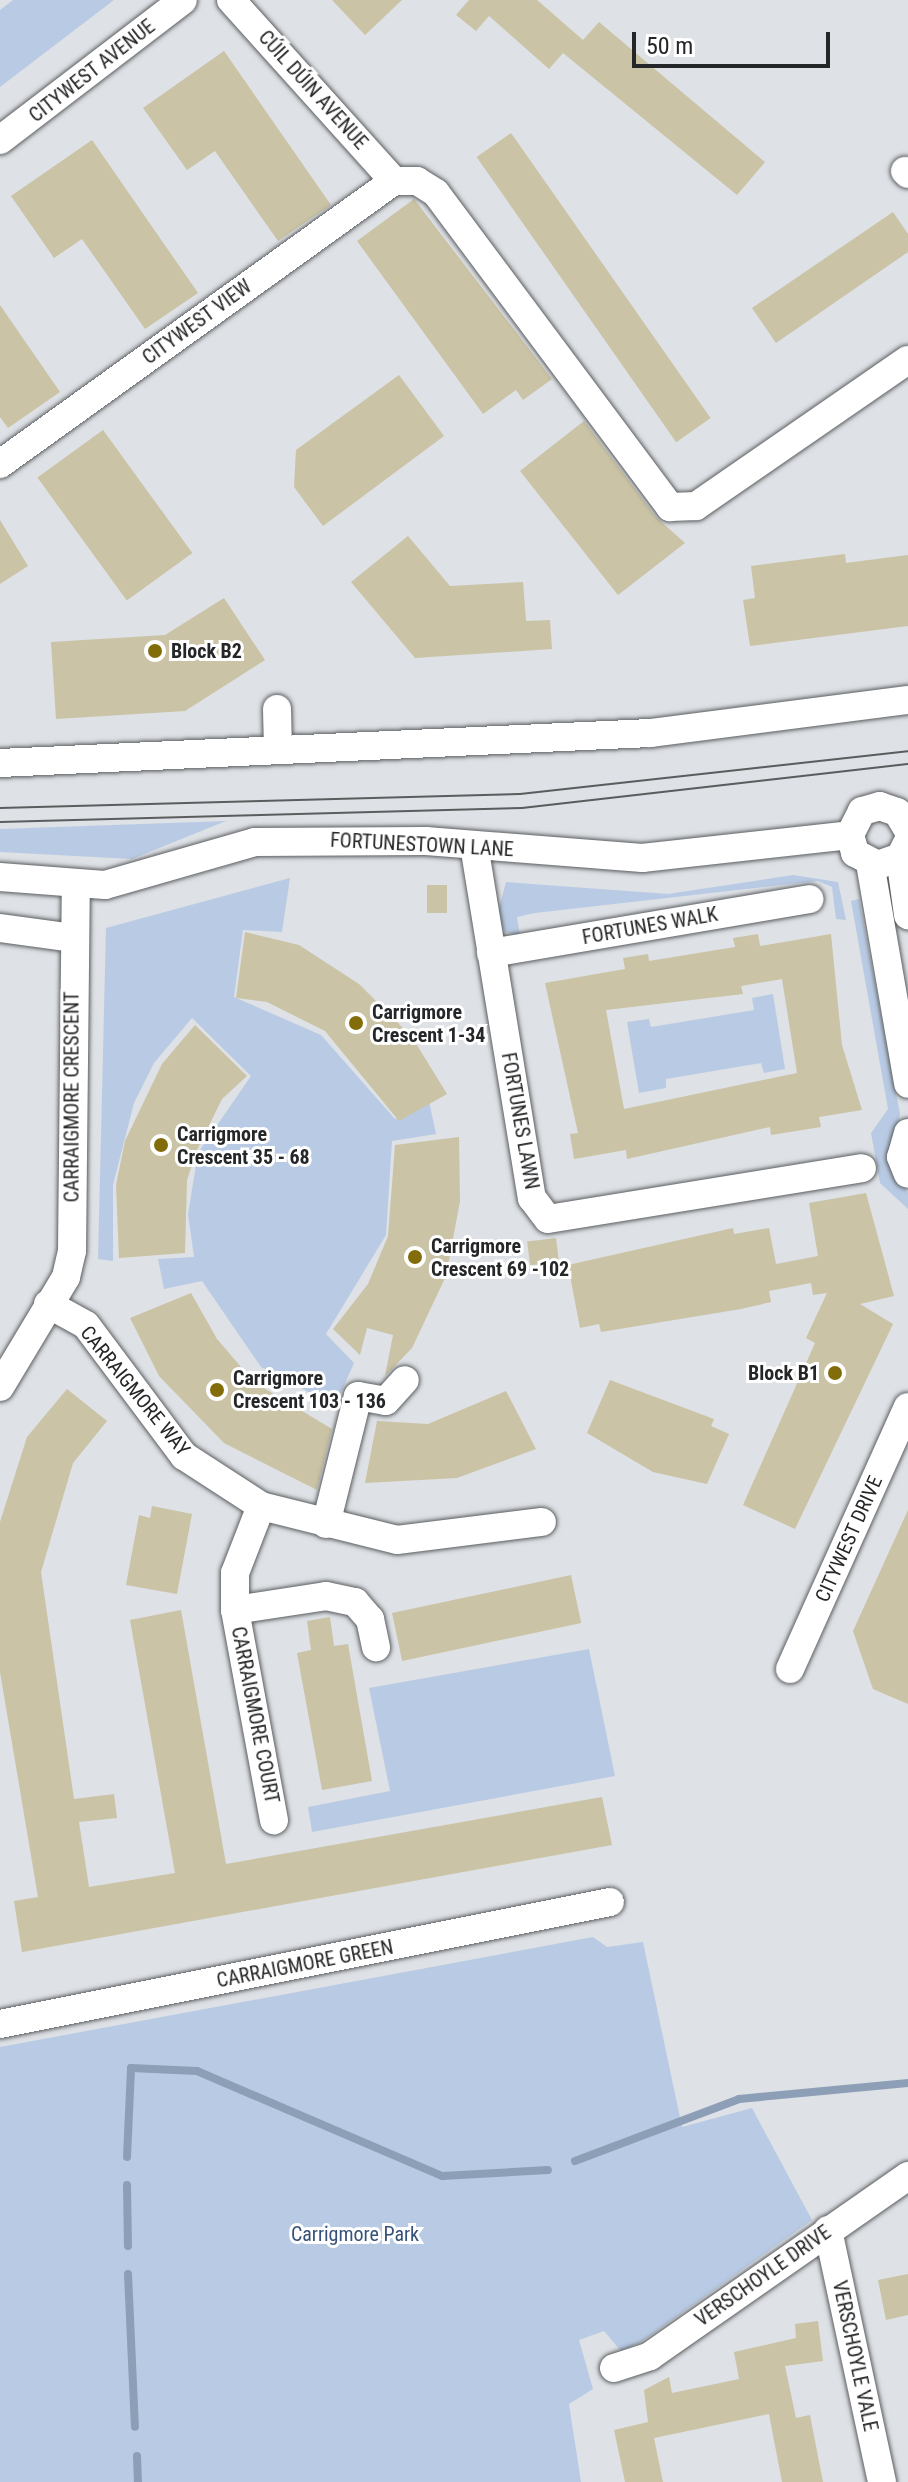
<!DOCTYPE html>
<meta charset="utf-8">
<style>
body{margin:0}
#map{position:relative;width:908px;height:2482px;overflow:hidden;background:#dee1e5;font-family:"Roboto Condensed",sans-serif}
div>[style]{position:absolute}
.green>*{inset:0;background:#b9cbe4}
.stream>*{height:8px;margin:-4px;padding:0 4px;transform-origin:4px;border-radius:4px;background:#8d9fb7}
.building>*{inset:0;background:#cac3a5;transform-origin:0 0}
.roads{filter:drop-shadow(0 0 2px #5b5e61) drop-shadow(0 0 2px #5b5e61)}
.minor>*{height:28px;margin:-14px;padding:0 14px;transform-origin:14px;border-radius:14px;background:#fff}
.tram>*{height:2px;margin:-1px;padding:0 1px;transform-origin:1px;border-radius:1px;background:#5a5c5e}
.dots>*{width:22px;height:22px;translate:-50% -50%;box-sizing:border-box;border:4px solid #fff;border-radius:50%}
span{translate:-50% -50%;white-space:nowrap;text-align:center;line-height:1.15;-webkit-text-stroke:6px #fff;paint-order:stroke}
.street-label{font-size:20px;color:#252628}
.poi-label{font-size:20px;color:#252628;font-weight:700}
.left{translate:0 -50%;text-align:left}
.right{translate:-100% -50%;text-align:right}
.park-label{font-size:20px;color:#365278}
.scale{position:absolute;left:632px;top:32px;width:198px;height:36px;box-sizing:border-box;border:4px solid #252628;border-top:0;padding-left:10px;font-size:24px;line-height:28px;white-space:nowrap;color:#252628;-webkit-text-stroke:6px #fff;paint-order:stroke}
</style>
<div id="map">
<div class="green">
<div style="clip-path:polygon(13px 0,114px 0,0 87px,0 10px)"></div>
<div style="clip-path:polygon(226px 821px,132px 859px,0 852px,0 829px)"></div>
<div style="clip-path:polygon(793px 875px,838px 882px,846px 920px,836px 919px,832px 887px,818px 881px,535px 913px,517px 917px,520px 936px,505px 932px,497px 916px,506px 882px,668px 894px)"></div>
<div style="clip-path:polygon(290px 878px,282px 932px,243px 930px,234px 997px,321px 1035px,395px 1119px,429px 1101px,436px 1134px,392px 1141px,386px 1235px,326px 1334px,354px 1363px,335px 1406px,261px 1367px,202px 1281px,164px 1289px,158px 1259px,194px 1257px,188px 1214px,198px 1153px,251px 1076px,192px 1018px,154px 1063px,134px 1103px,113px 1185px,113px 1261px,98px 1259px,106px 928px)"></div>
<div style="clip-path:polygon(859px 899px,900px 1114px,891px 1170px,908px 1193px,908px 1209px,880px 1183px,871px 1133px,888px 1109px,851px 901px)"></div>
<div style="clip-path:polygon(773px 994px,785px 1069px,764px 1073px,761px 1063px,666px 1079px,666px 1088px,639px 1093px,627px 1022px,649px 1019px,651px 1027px,754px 1010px,752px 998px)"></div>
<div style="clip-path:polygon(589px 1649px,615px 1776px,312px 1832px,308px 1807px,390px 1791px,369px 1688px)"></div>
<div style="clip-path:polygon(593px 1937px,607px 1947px,643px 1942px,682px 2127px,752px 2108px,812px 2220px,641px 2342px,621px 2351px,604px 2331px,579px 2340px,593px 2389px,569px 2404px,581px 2482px,0 2482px,0 2047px)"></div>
</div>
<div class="stream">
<div style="left:127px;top:2157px;width:89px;rotate:-87.4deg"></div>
<div style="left:131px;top:2068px;width:66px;rotate:2.6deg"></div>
<div style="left:197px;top:2071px;width:267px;rotate:23.2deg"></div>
<div style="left:442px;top:2176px;width:106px;rotate:-3.2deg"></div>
<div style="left:575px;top:2161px;width:175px;rotate:-20.7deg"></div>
<div style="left:739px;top:2099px;width:170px;rotate:-5.4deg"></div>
<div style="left:127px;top:2185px;width:61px;rotate:89.1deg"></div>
<div style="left:128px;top:2274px;width:153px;rotate:87.4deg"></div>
<div style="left:137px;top:2456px;width:26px;rotate:88deg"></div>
</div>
<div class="building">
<div style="clip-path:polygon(332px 0,402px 0,365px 35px)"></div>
<div style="clip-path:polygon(469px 0,537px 0,583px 40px,599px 22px,765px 162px,737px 195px,563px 53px,549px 69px,489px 16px,476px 31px,456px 15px)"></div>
<div style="clip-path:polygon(224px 51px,331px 205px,278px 241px,215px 151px,187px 170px,143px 108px)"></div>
<div style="left:511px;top:133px;width:348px;height:42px;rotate:55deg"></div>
<div style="clip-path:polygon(92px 140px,198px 293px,145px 329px,82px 239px,54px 258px,11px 196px)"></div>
<div style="clip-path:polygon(414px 199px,552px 379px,523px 400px,516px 390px,483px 414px,357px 241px)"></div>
<div style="clip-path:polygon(893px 212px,908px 234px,908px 252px,776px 343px,752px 308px)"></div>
<div style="clip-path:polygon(0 305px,60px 392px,8px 428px,0 417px)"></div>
<div style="clip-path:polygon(399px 375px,444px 436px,323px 526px,294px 487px,296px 450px)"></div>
<div style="clip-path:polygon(584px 421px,656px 517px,685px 543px,618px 595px,520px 471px)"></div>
<div style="left:103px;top:430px;width:152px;height:81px;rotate:54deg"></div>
<div style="clip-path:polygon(0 520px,28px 566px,0 584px)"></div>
<div style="clip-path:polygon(408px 536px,450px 586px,523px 582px,526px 621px,550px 620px,552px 649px,415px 658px,351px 582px)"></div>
<div style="clip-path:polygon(845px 554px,846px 563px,908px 555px,908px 626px,750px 646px,743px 600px,755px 598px,751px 566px)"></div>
<div style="clip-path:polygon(224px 598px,265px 660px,185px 711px,56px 719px,51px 642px,165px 635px)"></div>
<div style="left:427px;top:885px;width:20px;height:28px"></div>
<div style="clip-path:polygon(245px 932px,299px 945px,359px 984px,412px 1037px,447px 1094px,399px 1121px,325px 1031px,267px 1002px,236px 998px)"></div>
<div style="clip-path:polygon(evenodd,758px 934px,760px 946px,831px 934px,842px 1045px,862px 1110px,819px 1117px,821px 1127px,771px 1135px,770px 1127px,627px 1159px,626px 1150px,574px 1159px,570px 1134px,578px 1133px,545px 983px,625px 969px,623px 958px,648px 954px,649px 961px,735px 947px,733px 938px,758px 934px,782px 979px,797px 1073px,624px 1109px,606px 1010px,743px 994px,741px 986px,782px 979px)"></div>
<div style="clip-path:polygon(195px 1025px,247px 1076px,222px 1099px,197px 1150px,187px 1180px,185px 1253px,119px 1258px,116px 1185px,125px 1141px,162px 1064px)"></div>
<div style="clip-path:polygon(459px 1137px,460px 1201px,446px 1276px,412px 1348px,385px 1376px,393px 1335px,367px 1328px,360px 1355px,333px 1329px,368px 1284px,388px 1236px,395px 1145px)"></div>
<div style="clip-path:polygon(866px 1193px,894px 1296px,860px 1304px,893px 1324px,795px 1529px,743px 1505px,815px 1343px,806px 1338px,827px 1293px,813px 1295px,811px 1283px,769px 1291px,771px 1302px,741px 1309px,601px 1332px,599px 1324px,580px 1328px,568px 1265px,733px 1228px,734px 1234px,769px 1228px,776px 1264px,818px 1256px,809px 1203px)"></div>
<div style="left:556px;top:1238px;width:24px;height:29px;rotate:83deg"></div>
<div style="clip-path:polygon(191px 1293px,217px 1339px,254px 1382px,332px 1429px,317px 1490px,224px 1443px,159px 1376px,130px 1318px)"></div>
<div style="clip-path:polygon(610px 1380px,714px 1419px,711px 1426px,729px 1434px,707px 1484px,653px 1472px,587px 1433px)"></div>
<div style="clip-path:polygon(67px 1389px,107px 1421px,73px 1463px,41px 1572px,74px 1799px,114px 1794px,117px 1818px,79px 1822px,89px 1887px,175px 1873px,130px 1620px,181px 1610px,226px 1864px,602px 1797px,612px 1845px,22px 1952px,14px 1901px,38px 1897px,0 1672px,0 1522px,27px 1437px)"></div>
<div style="clip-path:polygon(506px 1391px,536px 1449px,457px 1478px,365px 1483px,377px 1421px,428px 1424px)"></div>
<div style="clip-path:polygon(152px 1506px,192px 1514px,177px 1594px,126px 1585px,139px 1515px,150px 1518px)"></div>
<div style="clip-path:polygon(908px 1510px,908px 1704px,873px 1689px,853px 1631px)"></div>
<div style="left:571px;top:1575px;width:49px;height:183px;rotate:78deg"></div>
<div style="clip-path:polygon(330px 1617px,334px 1646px,348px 1644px,372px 1781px,322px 1790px,297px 1653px,311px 1650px,307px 1621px)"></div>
<div style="clip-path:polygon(908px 2274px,908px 2315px,886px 2320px,878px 2280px)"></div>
<div style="clip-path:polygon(818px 2321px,823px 2361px,785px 2366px,796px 2418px,810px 2415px,823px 2482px,782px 2482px,769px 2414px,654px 2438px,663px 2482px,625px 2482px,614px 2430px,648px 2422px,644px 2390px,669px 2377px,672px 2393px,739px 2379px,734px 2352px,796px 2338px,795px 2324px)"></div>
</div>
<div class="roads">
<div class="minor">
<div style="left:231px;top:0;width:244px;rotate:48deg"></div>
<div style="left:0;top:140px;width:230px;rotate:-37.4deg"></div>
<div style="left:905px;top:171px;width:4px;rotate:45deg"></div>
<div style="left:394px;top:181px;width:23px"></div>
<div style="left:417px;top:181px;width:22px;rotate:32deg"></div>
<div style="left:436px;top:193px;width:392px;rotate:53.3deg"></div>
<div style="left:670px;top:507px;width:26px;rotate:-2deg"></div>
<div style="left:696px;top:506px;width:257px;rotate:-34.6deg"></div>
<div style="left:0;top:464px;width:485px;rotate:-35.7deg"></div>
<div style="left:277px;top:709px;width:41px;rotate:88.6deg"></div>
<div style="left:0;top:763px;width:651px;rotate:-2.64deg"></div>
<div style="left:650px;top:733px;width:260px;rotate:-7.3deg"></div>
<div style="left:908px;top:830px;width:21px;rotate:-121deg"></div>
<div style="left:897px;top:812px;width:18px;rotate:-161deg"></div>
<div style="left:880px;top:806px;width:19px;rotate:164deg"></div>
<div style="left:862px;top:811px;width:27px;rotate:117deg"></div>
<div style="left:850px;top:835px;width:19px;rotate:74deg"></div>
<div style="left:855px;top:853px;width:26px;rotate:28deg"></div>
<div style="left:878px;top:865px;width:23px;rotate:-20deg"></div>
<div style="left:900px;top:857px;width:18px;rotate:-63deg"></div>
<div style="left:474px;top:845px;width:358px;rotate:80.7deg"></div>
<div style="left:532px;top:1198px;width:26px;rotate:53deg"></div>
<div style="left:548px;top:1219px;width:318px;rotate:-9.2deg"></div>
<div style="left:900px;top:857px;width:59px;rotate:82.1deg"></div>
<div style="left:870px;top:863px;width:224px;rotate:80.2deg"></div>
<div style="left:0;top:877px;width:105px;rotate:4.4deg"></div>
<div style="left:105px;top:885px;width:156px;rotate:-16deg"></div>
<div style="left:255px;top:842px;width:171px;rotate:-0.3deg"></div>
<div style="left:426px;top:841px;width:217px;rotate:4.5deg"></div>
<div style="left:642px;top:858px;width:209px;rotate:-6.3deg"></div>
<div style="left:0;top:928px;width:74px;rotate:7.8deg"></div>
<div style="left:491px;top:953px;width:323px;rotate:-9.6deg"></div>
<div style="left:908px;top:1133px;width:25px;rotate:106deg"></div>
<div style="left:901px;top:1157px;width:18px;rotate:68deg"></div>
<div style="left:48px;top:1304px;width:43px;rotate:28.9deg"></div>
<div style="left:86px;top:1325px;width:164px;rotate:53.2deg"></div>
<div style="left:184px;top:1456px;width:92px;rotate:33deg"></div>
<div style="left:261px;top:1506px;width:140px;rotate:14deg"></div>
<div style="left:397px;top:1540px;width:146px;rotate:-7.1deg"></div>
<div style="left:0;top:1387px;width:128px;rotate:-59deg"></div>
<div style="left:66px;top:1277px;width:27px;rotate:-77deg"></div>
<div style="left:72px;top:1251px;width:366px;rotate:-89.4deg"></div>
<div style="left:261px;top:1506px;width:72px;rotate:111.2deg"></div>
<div style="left:235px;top:1573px;width:37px;rotate:90deg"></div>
<div style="left:235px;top:1610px;width:214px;rotate:79.5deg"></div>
<div style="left:326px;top:1524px;width:132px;rotate:-76deg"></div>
<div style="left:358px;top:1396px;width:28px;rotate:10deg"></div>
<div style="left:386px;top:1401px;width:28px;rotate:-48deg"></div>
<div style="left:235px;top:1610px;width:92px;rotate:-8.7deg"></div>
<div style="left:326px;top:1596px;width:30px;rotate:12deg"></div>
<div style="left:355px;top:1602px;width:23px;rotate:49deg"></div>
<div style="left:370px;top:1619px;width:29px;rotate:78deg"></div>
<div style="left:790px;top:1669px;width:287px;rotate:-65.8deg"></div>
<div style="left:0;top:2024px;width:622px;rotate:-11.31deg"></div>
<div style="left:828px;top:2230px;width:258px;rotate:77.9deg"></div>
<div style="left:614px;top:2368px;width:38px;rotate:-18deg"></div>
<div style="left:650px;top:2356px;width:315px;rotate:-34.9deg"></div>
</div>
</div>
<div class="tram">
<div style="left:0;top:808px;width:520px;rotate:-1.54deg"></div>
<div style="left:520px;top:794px;width:390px;rotate:-6.3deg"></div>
<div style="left:0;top:822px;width:522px;rotate:-1.54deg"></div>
<div style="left:522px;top:808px;width:388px;rotate:-6.5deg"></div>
</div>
<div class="dots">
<div style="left:155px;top:651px;background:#826d0a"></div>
<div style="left:356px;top:1023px;background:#826d0a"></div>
<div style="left:161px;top:1145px;background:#826d0a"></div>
<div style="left:415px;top:1257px;background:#826d0a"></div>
<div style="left:835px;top:1373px;background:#826d0a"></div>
<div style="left:217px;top:1390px;background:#826d0a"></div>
</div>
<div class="street-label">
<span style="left:92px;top:71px;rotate:-38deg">CITYWEST AVENUE</span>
<span style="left:313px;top:90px;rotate:48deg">CÚIL DÚIN AVENUE</span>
<span style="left:197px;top:322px;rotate:-36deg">CITYWEST VIEW</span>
<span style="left:422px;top:845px;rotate:3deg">FORTUNESTOWN LANE</span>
<span style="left:650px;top:926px;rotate:-10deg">FORTUNES WALK</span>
<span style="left:72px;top:1097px;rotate:-90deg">CARRAIGMORE CRESCENT</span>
<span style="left:520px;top:1121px;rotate:80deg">FORTUNES LAWN</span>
<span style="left:135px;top:1391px;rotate:51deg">CARRAIGMORE WAY</span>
<span style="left:849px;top:1539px;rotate:-66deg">CITYWEST DRIVE</span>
<span style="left:255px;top:1715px;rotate:79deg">CARRAIGMORE COURT</span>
<span style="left:305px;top:1964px;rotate:-11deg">CARRAIGMORE GREEN</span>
<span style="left:763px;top:2276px;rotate:-35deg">VERSCHOYLE DRIVE</span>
<span style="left:855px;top:2356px;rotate:78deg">VERSCHOYLE VALE</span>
</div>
<div class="poi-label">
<span class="left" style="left:171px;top:651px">Block B2</span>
<span class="left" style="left:372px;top:1024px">Carrigmore<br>Crescent 1-34</span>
<span class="left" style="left:177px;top:1146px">Carrigmore<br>Crescent 35 - 68</span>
<span class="left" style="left:431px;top:1258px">Carrigmore<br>Crescent 69 -102</span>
<span class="right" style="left:819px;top:1373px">Block B1</span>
<span class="left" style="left:233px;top:1390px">Carrigmore<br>Crescent 103 - 136</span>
</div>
<div class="park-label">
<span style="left:355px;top:2234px">Carrigmore Park</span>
</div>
<div class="scale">50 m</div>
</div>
